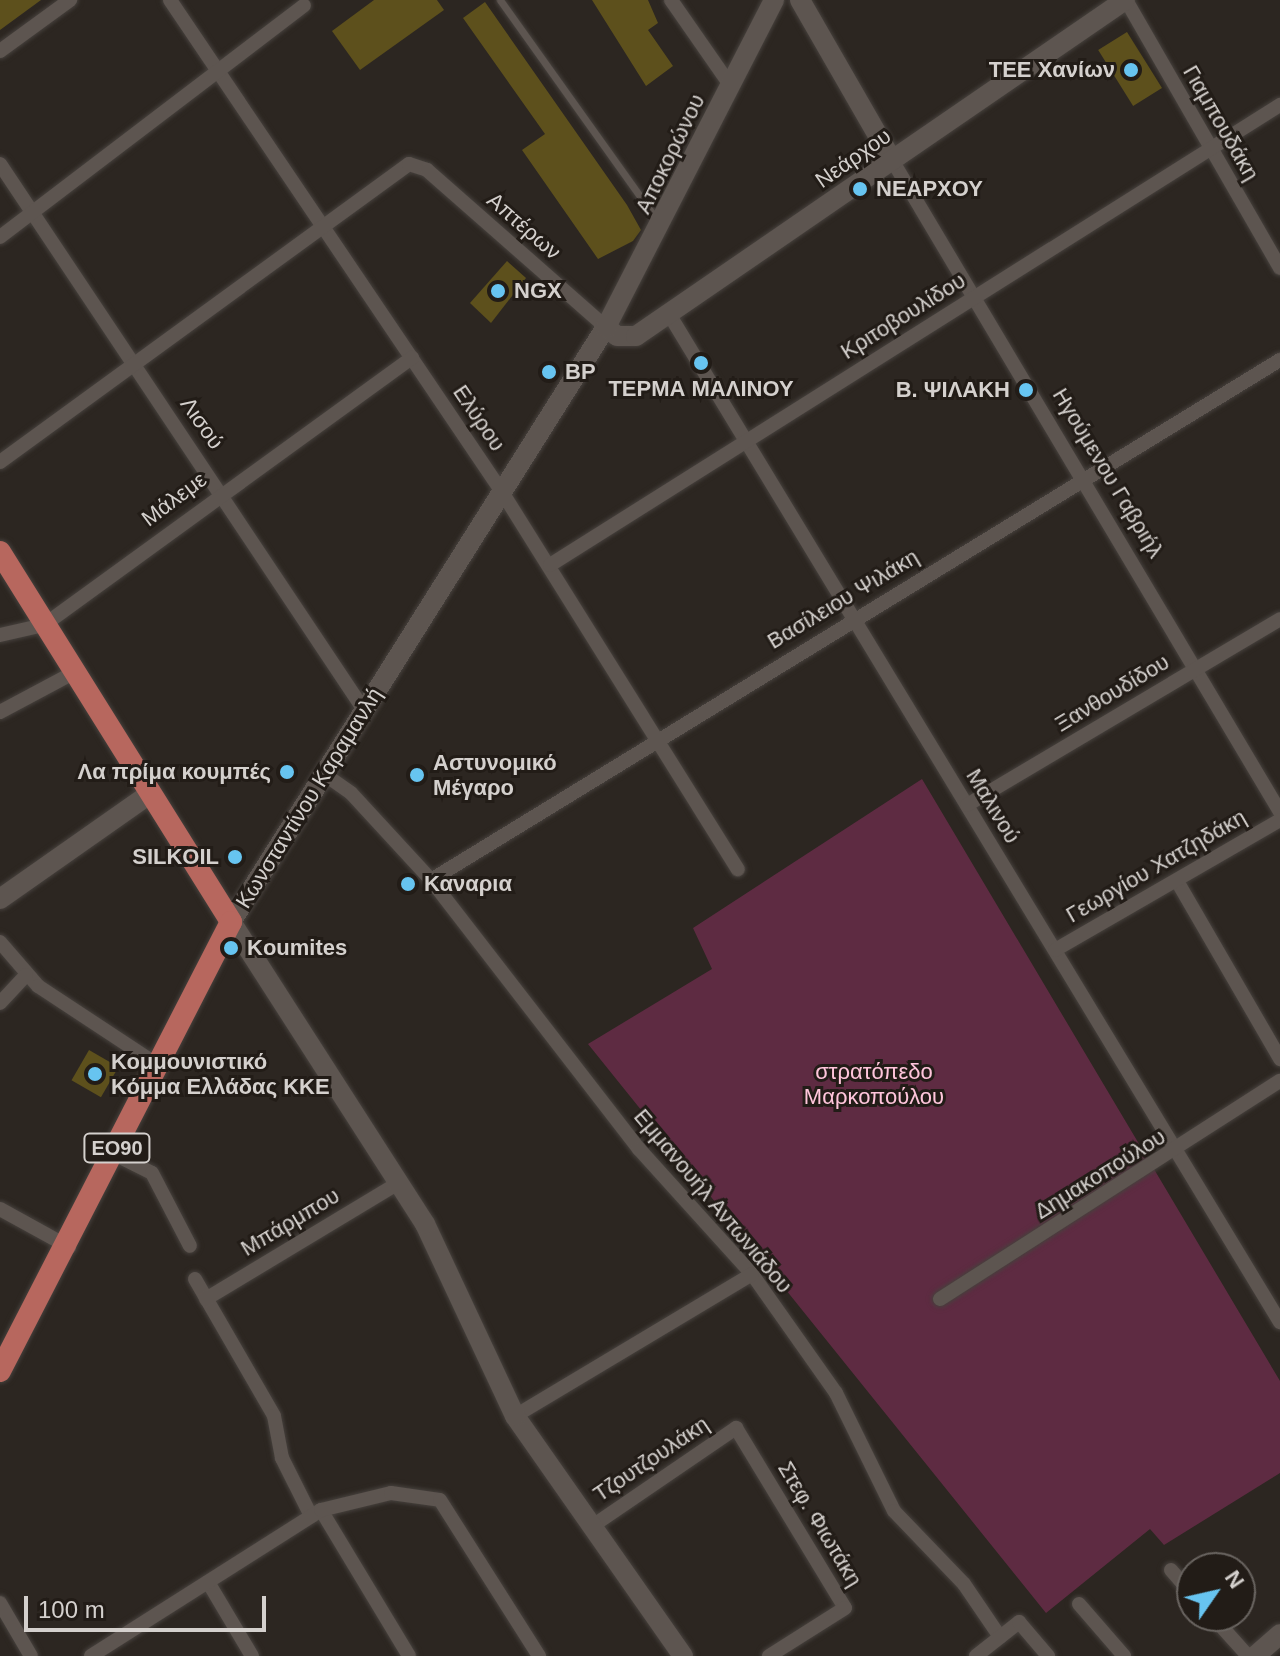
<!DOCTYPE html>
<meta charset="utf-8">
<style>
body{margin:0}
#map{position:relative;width:1280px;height:1656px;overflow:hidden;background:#2c2621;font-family:Helvetica,sans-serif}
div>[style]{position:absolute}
.green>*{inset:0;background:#5e2b42}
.building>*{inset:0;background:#5d501c;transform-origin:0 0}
.roads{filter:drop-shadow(0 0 2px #46413d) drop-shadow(0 0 2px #46413d)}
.lane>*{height:7px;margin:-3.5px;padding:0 3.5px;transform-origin:3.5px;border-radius:3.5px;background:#5d5550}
.street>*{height:14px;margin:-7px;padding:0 7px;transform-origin:7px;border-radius:7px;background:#5d5550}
.secondary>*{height:20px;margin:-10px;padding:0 10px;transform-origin:10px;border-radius:10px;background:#5d5550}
.primary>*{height:22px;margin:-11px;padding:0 11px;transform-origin:11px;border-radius:11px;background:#b7675e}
.dots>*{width:22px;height:22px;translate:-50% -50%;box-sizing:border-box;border:4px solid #221c17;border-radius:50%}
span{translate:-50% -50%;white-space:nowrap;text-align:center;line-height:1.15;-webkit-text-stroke:6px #221c17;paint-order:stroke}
.shield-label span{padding:2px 6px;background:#221c17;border:2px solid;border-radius:6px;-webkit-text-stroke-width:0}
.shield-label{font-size:20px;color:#d4d0cd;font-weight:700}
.poi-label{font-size:22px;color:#d4d0cd;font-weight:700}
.right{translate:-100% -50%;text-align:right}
.left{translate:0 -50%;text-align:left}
.street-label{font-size:22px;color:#d4d0cd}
.park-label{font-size:22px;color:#ffc5db}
.north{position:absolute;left:1176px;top:1552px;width:80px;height:80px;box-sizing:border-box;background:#221c17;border:2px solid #696460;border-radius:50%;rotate:56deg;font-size:22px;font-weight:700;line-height:32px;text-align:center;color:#d4d0cd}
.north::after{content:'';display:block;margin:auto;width:28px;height:36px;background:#67c4f0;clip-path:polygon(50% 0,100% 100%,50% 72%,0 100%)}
.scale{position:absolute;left:24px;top:1596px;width:242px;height:36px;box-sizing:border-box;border:4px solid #d4d0cd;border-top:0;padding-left:10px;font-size:24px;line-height:28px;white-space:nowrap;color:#d4d0cd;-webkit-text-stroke:6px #221c17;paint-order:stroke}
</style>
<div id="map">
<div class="green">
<div style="clip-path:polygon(922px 779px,1280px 1381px,1280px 1473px,1164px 1545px,1150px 1529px,1046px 1613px,588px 1044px,712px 969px,693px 928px)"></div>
</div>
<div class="building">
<div style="clip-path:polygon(0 0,41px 0,0 30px)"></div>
<div style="clip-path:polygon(374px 0,437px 0,444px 10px,360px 70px,332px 31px)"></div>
<div style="clip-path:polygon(592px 0,648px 0,658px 23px,648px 30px,673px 66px,646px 86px)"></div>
<div style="clip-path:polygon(485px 2px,627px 205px,641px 230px,633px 241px,598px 259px,522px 150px,545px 134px,463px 18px)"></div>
<div style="left:1127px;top:32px;width:66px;height:34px;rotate:58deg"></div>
<div style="clip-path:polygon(507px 261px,526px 278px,491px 323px,470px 303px)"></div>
<div style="left:89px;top:1050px;width:34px;height:35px;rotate:30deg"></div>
</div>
<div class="roads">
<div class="lane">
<div style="left:500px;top:0;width:269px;rotate:54.5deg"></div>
</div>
<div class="street">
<div style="left:170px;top:0;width:594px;rotate:55.99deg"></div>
<div style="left:502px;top:492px;width:445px;rotate:58deg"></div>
<div style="left:671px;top:0;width:103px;rotate:55.2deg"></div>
<div style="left:1126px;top:0;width:309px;rotate:60.1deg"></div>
<div style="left:0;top:51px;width:87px;rotate:-36.1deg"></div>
<div style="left:892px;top:160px;width:759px;rotate:59.24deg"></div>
<div style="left:0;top:164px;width:656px;rotate:56.31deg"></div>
<div style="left:0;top:237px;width:382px;rotate:-37.3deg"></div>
<div style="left:669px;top:314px;width:1179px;rotate:58.78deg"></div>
<div style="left:0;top:462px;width:506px;rotate:-36.08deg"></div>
<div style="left:409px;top:164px;width:19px;rotate:18deg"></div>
<div style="left:427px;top:170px;width:238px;rotate:41.3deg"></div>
<div style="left:550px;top:565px;width:863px;rotate:-32.22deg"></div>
<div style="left:0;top:635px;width:45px;rotate:-12.8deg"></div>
<div style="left:44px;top:625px;width:455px;rotate:-36deg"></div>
<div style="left:0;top:712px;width:85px;rotate:-28.1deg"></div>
<div style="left:324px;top:774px;width:33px;rotate:35deg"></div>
<div style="left:351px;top:793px;width:118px;rotate:47.4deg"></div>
<div style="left:431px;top:880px;width:340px;rotate:52.3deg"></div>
<div style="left:639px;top:1149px;width:169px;rotate:47.9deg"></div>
<div style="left:752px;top:1274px;width:146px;rotate:54.8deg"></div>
<div style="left:836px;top:1393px;width:131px;rotate:63.8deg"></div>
<div style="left:894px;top:1511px;width:101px;rotate:46.2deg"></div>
<div style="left:964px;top:1584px;width:64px;rotate:55.8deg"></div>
<div style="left:967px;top:805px;width:364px;rotate:-30.7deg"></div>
<div style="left:431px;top:880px;width:996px;rotate:-31.49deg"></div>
<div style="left:1177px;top:881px;width:206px;rotate:59.9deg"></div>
<div style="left:0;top:942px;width:58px;rotate:49.2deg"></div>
<div style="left:38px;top:986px;width:144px;rotate:33.4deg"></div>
<div style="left:1055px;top:950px;width:260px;rotate:-30deg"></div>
<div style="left:0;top:1003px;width:38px;rotate:-47deg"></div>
<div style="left:114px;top:1154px;width:42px;rotate:26.6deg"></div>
<div style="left:152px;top:1173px;width:82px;rotate:62.5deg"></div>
<div style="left:0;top:1209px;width:79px;rotate:28.8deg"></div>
<div style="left:195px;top:1279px;width:158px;rotate:60deg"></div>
<div style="left:274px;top:1416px;width:43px;rotate:79.2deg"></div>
<div style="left:282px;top:1458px;width:65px;rotate:63.4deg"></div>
<div style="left:206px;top:1299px;width:224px;rotate:-31.1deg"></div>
<div style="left:940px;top:1299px;width:404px;rotate:-32.7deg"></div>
<div style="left:515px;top:1416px;width:276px;rotate:-30.9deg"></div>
<div style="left:321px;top:1510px;width:170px;rotate:58.9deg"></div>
<div style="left:591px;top:1527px;width:176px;rotate:-34.3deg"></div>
<div style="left:736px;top:1428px;width:210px;rotate:58.8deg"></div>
<div style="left:845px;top:1608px;width:90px;rotate:147.7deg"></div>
<div style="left:1171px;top:1570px;width:32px;rotate:49deg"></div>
<div style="left:208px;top:1582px;width:86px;rotate:59.3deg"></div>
<div style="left:0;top:1603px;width:61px;rotate:59.7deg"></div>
<div style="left:1079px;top:1604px;width:69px;rotate:49.1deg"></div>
<div style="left:1212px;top:1616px;width:54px;rotate:48deg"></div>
<div style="left:91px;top:1656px;width:272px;rotate:-32.4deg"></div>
<div style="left:321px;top:1510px;width:72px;rotate:-13.7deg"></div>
<div style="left:391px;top:1493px;width:49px;rotate:8.1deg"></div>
<div style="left:440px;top:1500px;width:185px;rotate:57.6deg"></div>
<div style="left:976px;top:1656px;width:55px;rotate:-38.3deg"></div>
<div style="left:1019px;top:1622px;width:45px;rotate:49.5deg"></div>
</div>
<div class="secondary">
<div style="left:800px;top:0;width:185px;rotate:60.1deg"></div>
<div style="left:606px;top:327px;width:14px;rotate:39deg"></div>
<div style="left:617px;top:336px;width:19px"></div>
<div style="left:636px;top:336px;width:593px;rotate:-34.49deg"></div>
<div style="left:0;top:899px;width:184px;rotate:-35.1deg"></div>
<div style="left:683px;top:1656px;width:293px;rotate:-125deg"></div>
<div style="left:515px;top:1416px;width:212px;rotate:-115.1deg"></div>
<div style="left:425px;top:1224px;width:359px;rotate:-122.7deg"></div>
<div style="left:231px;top:922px;width:703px;rotate:-57.78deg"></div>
<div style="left:606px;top:327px;width:368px;rotate:-62.8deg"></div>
<div style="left:1255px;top:1656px;width:33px;rotate:-41deg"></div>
</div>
<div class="primary">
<div style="left:0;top:552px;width:436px;rotate:58deg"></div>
<div style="left:231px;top:922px;width:505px;rotate:117.22deg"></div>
</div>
</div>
<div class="dots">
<div style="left:1131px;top:70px;background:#67c4f0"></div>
<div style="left:860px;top:189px;background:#67c4f0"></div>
<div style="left:498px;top:291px;background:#67c4f0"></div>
<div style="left:701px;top:363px;background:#67c4f0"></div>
<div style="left:549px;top:372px;background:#67c4f0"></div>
<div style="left:1026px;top:390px;background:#67c4f0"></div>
<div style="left:287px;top:772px;background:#67c4f0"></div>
<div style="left:417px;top:775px;background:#67c4f0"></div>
<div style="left:235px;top:857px;background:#67c4f0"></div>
<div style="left:408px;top:884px;background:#67c4f0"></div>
<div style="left:231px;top:948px;background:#67c4f0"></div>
<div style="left:95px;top:1074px;background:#67c4f0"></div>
</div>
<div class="shield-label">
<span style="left:117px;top:1148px">ΕΟ90</span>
</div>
<div class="poi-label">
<span class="right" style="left:1115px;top:70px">ΤΕΕ Χανίων</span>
<span class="left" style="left:876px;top:189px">ΝΕΑΡΧΟΥ</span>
<span class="left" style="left:514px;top:291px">NGX</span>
<span class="left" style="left:565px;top:372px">BP</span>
<span style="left:701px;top:389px">ΤΕΡΜΑ ΜΑΛΙΝΟΥ</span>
<span class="right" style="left:1010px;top:390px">Β. ΨΙΛΑΚΗ</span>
<span class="left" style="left:433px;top:775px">Αστυνομικό<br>Μέγαρο</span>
<span class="right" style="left:271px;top:772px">Λα πρίμα κουμπές</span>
<span class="right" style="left:219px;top:857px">SILKOIL</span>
<span class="left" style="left:424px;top:884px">Καναρια</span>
<span class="left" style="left:247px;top:948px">Koumites</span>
<span class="left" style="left:111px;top:1074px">Κομμουνιστικό<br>Κόμμα Ελλάδας ΚΚΕ</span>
</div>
<div class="street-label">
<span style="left:1221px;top:123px;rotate:60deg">Γιαμπουδάκη</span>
<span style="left:670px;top:154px;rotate:-64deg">Αποκορώνου</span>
<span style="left:853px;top:158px;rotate:-35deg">Νεάρχου</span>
<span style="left:524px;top:226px;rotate:41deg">Απτέρων</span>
<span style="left:903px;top:316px;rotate:-32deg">Κριτοβουλίδου</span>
<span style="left:479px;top:418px;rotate:56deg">Ελύρου</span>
<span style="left:202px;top:423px;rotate:55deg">Λισού</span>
<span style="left:1108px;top:473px;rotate:59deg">Ηγούμενου Γαβριήλ</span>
<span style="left:174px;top:499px;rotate:-37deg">Μάλεμε</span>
<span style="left:843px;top:599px;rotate:-31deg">Βασίλειου Ψιλάκη</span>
<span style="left:1112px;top:693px;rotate:-31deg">Ξανθουδίδου</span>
<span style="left:309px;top:798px;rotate:-58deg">Κωνσταντίνου Καραμανλή</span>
<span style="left:993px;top:806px;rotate:59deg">Μαλινού</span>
<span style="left:1156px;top:866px;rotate:-30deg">Γεωργίου Χατζηδάκη</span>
<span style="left:1100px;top:1174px;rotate:-32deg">Δημακοπούλου</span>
<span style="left:713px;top:1201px;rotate:50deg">Εμμανουήλ Αντωνιάδου</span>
<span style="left:290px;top:1222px;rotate:-31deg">Μπάρμπου</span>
<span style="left:651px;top:1459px;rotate:-34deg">Τζουτζουλάκη</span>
<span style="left:820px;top:1524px;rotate:59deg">Στεφ. Φιωτάκη</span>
</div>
<div class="park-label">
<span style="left:874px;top:1084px">στρατόπεδο<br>Μαρκοπούλου</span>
</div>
<div class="north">N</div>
<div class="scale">100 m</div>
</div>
